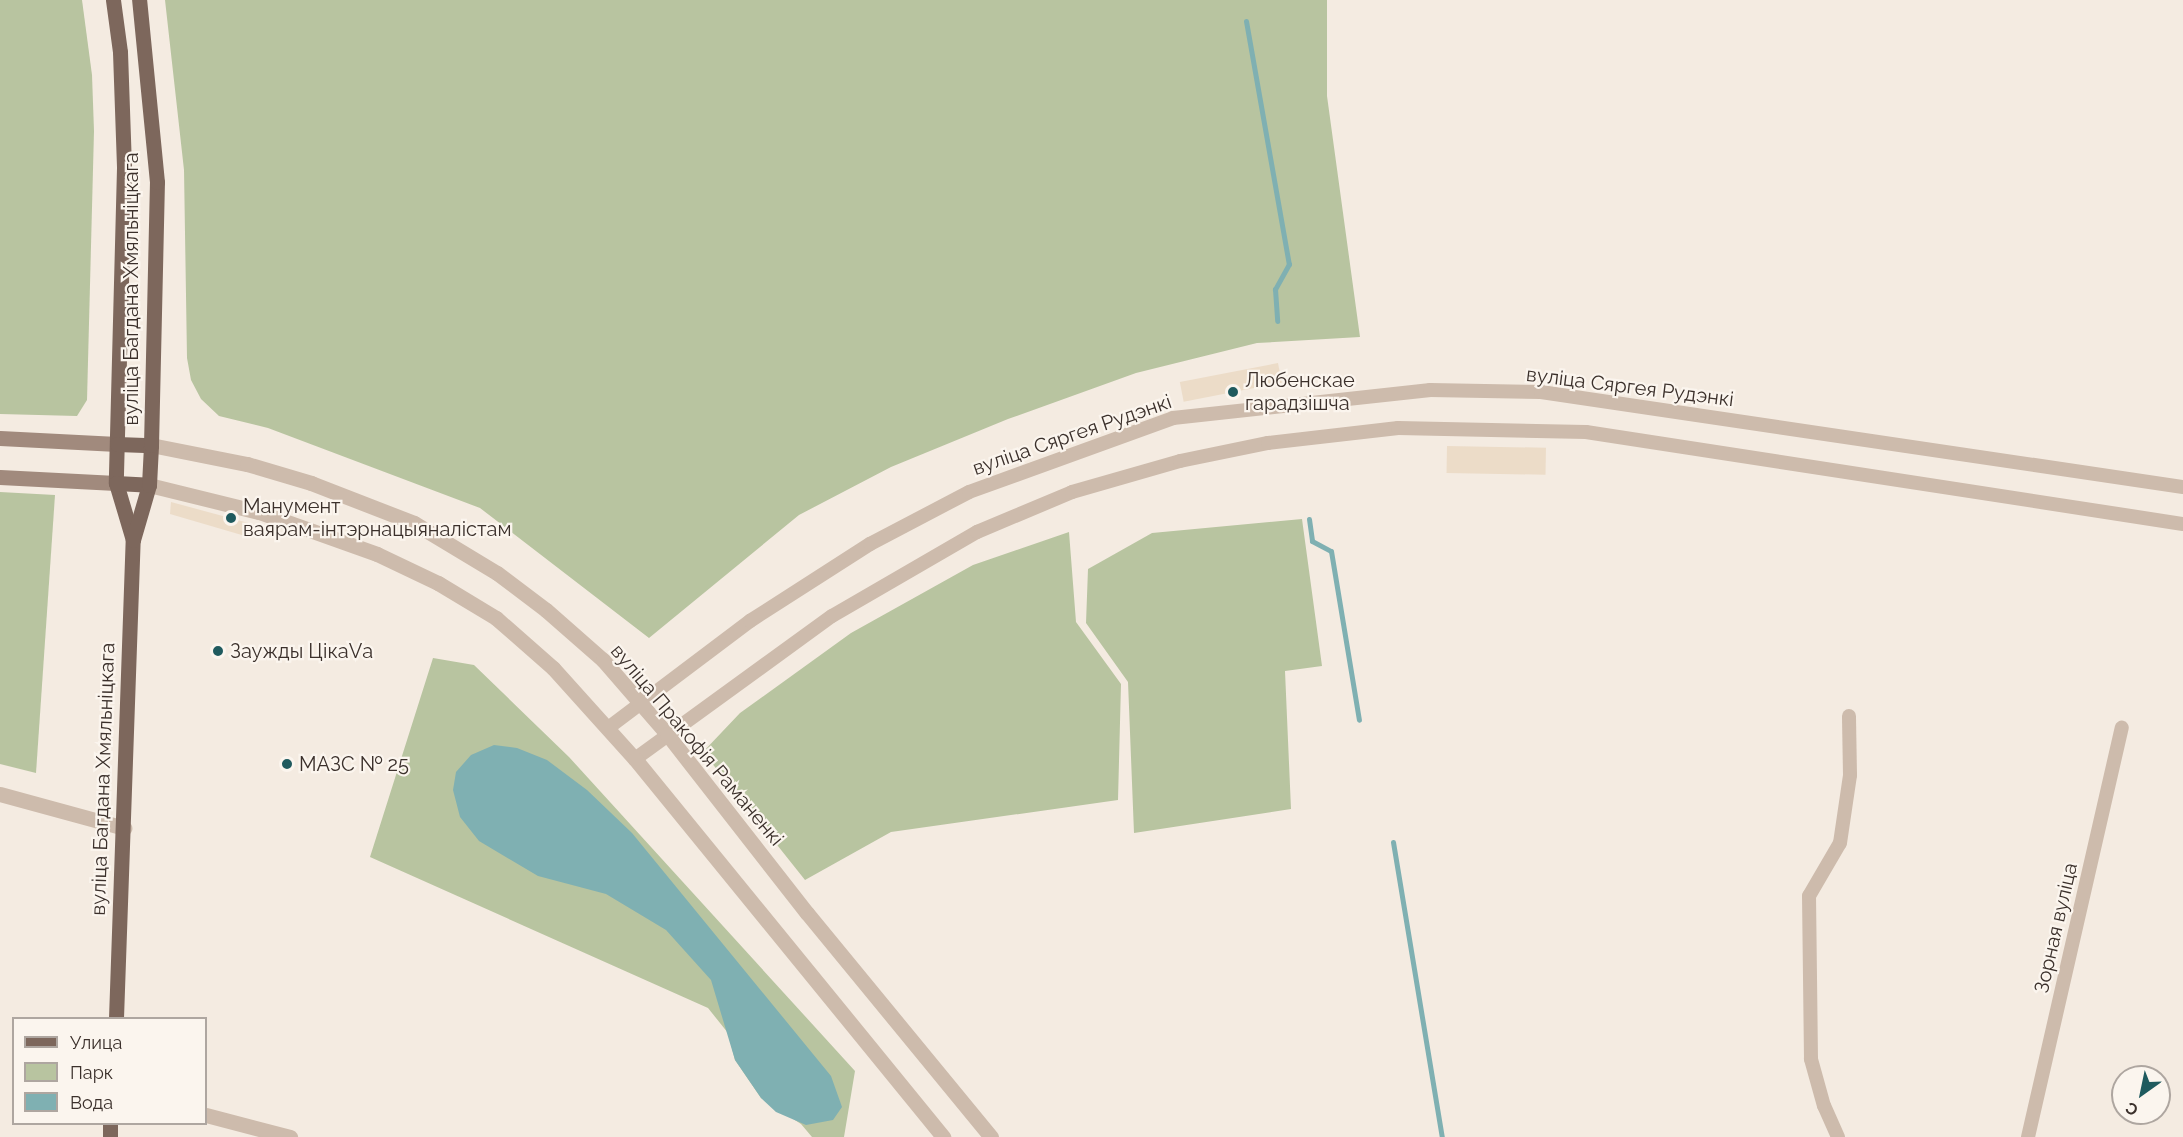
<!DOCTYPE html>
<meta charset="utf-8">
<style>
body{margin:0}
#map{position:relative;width:2183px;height:1137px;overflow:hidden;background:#f4ebe1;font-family:Raleway,sans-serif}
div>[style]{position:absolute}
.green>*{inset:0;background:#b8c4a0}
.plaza>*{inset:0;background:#ecdcc8;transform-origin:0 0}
.water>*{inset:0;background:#7fb0b2}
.stream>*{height:5px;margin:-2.5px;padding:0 2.5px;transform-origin:2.5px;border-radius:2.5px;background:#7fb0b2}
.minor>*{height:14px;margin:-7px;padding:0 7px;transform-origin:7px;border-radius:7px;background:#cdbbac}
.tertiary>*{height:15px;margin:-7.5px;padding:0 7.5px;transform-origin:7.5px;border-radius:7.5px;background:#cdbbac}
.secondary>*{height:15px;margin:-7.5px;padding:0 7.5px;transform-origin:7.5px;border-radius:7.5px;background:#a18a7d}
.primary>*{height:15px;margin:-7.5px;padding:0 7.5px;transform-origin:7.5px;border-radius:7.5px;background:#7d675c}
.dots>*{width:16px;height:16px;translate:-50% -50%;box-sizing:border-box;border:3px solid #fbf5ee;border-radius:50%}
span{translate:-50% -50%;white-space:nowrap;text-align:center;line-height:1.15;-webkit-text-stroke:4.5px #fbf5ee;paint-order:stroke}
.street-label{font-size:20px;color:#3b302b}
.poi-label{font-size:20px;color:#3b302b}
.left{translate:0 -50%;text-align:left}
.legend{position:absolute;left:12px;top:1017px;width:195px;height:108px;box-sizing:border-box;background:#fbf5ee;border:2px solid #aea6a0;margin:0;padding:8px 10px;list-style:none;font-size:18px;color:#3b302b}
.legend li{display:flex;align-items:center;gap:12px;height:30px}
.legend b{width:30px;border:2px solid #aea6a0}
.north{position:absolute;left:2111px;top:1065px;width:60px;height:60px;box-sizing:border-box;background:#fbf5ee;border:2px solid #aea6a0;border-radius:50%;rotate:213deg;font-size:16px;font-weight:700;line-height:24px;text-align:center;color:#3b302b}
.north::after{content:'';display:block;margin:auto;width:21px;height:27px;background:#1f5a5e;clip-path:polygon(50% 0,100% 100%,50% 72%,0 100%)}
</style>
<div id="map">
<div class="green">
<div style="clip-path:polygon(0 0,82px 0,92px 75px,94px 131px,87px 400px,77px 416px,0 414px)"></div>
<div style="clip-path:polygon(165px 0,1327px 0,1327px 96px,1360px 337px,1257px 343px,1136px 373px,1008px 419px,891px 467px,799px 515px,649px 638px,480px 508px,268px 428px,219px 416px,201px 399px,191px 380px,187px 358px,184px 170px)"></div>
<div style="clip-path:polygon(0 492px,55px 495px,36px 773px,0 764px)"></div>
<div style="clip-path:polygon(1302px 519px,1322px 666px,1285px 671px,1291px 809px,1134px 833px,1128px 682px,1086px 623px,1088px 569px,1152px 533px)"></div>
<div style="clip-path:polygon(1069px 532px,1076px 622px,1121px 684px,1118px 800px,891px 832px,805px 880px,703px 752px,740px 713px,851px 633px,973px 565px)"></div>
<div style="clip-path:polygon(433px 658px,474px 665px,569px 757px,855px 1071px,844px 1137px,812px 1137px,801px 1124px,761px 1098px,735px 1060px,728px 1033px,708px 1008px,370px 857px)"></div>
</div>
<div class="plaza">
<div style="left:1278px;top:363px;width:20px;height:100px;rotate:79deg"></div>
<div style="left:1447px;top:446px;width:99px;height:27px;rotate:1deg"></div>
<div style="clip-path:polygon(171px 502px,256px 525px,252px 538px,170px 514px)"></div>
</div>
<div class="water">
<div style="clip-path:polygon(494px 745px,517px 748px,547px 760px,587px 790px,632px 833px,831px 1076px,842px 1107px,833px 1120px,806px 1125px,776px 1112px,761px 1098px,735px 1060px,711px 980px,666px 930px,606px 894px,538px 876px,479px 841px,460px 817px,453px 790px,456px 772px,471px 755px)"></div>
</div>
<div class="stream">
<div style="left:1246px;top:21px;width:247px;rotate:80deg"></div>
<div style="left:1289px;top:264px;width:29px;rotate:119deg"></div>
<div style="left:1275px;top:289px;width:32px;rotate:86deg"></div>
<div style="left:1309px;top:519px;width:22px;rotate:82deg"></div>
<div style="left:1312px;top:541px;width:21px;rotate:28deg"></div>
<div style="left:1331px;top:551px;width:171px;rotate:80.6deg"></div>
<div style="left:1393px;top:842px;width:299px;rotate:80.6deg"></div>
</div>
<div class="minor">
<div style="left:608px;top:728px;width:178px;rotate:-37deg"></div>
<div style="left:750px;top:621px;width:143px;rotate:-32.7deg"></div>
<div style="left:870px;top:544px;width:112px;rotate:-27.7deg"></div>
<div style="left:969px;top:492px;width:217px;rotate:-19.9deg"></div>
<div style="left:1173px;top:418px;width:259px;rotate:-6.2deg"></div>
<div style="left:1430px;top:390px;width:111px;rotate:1deg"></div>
<div style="left:1541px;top:392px;width:649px;rotate:8.42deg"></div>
<div style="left:635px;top:759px;width:243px;rotate:-36deg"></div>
<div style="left:832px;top:616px;width:168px;rotate:-30.1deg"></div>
<div style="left:977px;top:532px;width:103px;rotate:-22.8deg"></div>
<div style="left:1072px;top:492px;width:112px;rotate:-16deg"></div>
<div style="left:1180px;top:461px;width:90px;rotate:-11.6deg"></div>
<div style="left:1268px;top:443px;width:131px;rotate:-6.6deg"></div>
<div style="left:1398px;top:428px;width:188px;rotate:1.2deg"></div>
<div style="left:1586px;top:432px;width:604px;rotate:8.76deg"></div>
<div style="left:1838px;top:1137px;width:34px;rotate:-114deg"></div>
<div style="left:1824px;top:1106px;width:49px;rotate:-105.5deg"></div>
<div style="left:1811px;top:1059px;width:163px;rotate:-90.7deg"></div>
<div style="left:1809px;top:896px;width:61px;rotate:-59.7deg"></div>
<div style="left:1840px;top:843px;width:69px;rotate:-81.6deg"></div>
<div style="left:1850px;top:775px;width:59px;rotate:-91deg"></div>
<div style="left:2028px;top:1137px;width:420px;rotate:-77.1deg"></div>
</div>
<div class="tertiary">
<div style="left:151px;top:445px;width:98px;rotate:11.2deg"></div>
<div style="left:247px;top:464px;width:67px;rotate:16.5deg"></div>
<div style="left:311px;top:483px;width:110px;rotate:21.2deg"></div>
<div style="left:414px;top:523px;width:97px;rotate:31.1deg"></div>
<div style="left:497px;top:573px;width:61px;rotate:37.1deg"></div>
<div style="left:546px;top:610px;width:76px;rotate:41.3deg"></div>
<div style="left:603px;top:660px;width:98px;rotate:49.1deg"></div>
<div style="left:667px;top:734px;width:227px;rotate:52deg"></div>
<div style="left:807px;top:913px;width:290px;rotate:50.6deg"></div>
<div style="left:149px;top:485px;width:113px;rotate:13.8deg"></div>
<div style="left:259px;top:512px;width:125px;rotate:19.6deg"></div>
<div style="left:377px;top:554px;width:68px;rotate:25.4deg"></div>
<div style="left:438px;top:583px;width:68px;rotate:31.1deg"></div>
<div style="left:496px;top:618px;width:76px;rotate:41.3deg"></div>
<div style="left:553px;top:668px;width:122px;rotate:48deg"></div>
<div style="left:635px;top:759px;width:488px;rotate:50.8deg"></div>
<div style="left:0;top:794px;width:129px;rotate:15.3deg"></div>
<div style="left:206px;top:1115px;width:87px;rotate:14.7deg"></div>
</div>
<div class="secondary">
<div style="left:0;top:438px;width:117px;rotate:2.9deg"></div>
<div style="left:0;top:477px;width:116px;rotate:3deg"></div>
</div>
<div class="primary">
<div style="left:113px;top:0;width:52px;rotate:82.3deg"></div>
<div style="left:120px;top:52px;width:116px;rotate:88deg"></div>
<div style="left:124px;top:168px;width:315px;rotate:91.5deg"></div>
<div style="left:116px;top:483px;width:59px;rotate:73.4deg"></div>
<div style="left:117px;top:444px;width:34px;rotate:2deg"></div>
<div style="left:116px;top:483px;width:33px;rotate:3deg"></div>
<div style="left:116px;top:1018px;width:478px;rotate:-88deg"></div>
<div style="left:133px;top:540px;width:57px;rotate:-73.8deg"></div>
<div style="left:149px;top:485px;width:40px;rotate:-87.1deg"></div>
<div style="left:151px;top:445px;width:263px;rotate:-88.7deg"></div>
<div style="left:157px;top:182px;width:183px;rotate:-95.6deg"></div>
<div style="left:110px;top:1137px;width:13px;rotate:-90deg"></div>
</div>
<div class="dots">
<div style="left:1233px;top:392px;background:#1f5a5e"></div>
<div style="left:231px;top:518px;background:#1f5a5e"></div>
<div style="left:218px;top:651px;background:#1f5a5e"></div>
<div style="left:287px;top:764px;background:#1f5a5e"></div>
</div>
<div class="street-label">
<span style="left:131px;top:289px;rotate:-90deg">вуліца Багдана Хмяльніцкага</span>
<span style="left:1630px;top:387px;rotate:7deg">вуліца Сяргея Рудэнкі</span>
<span style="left:1072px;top:435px;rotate:-19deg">вуліца Сяргея Рудэнкі</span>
<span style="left:697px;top:745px;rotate:50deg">вуліца Пракофія Раманенкі</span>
<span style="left:103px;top:779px;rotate:-88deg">вуліца Багдана Хмяльніцкага</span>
<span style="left:2056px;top:928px;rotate:-77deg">Зорная вуліца</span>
</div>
<div class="poi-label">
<span class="left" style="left:1245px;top:392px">Любенскае<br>гарадзішча</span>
<span class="left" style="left:243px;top:518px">Манумент<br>ваярам-інтэрнацыяналістам</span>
<span class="left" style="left:230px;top:651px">Заужды ЦікаVа</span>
<span class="left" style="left:299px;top:764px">МАЗС № 25</span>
</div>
<ul class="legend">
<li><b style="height:8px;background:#7d675c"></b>Улица</li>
<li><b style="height:16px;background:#b8c4a0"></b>Парк</li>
<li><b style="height:16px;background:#7fb0b2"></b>Вода</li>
</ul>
<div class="north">С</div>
</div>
